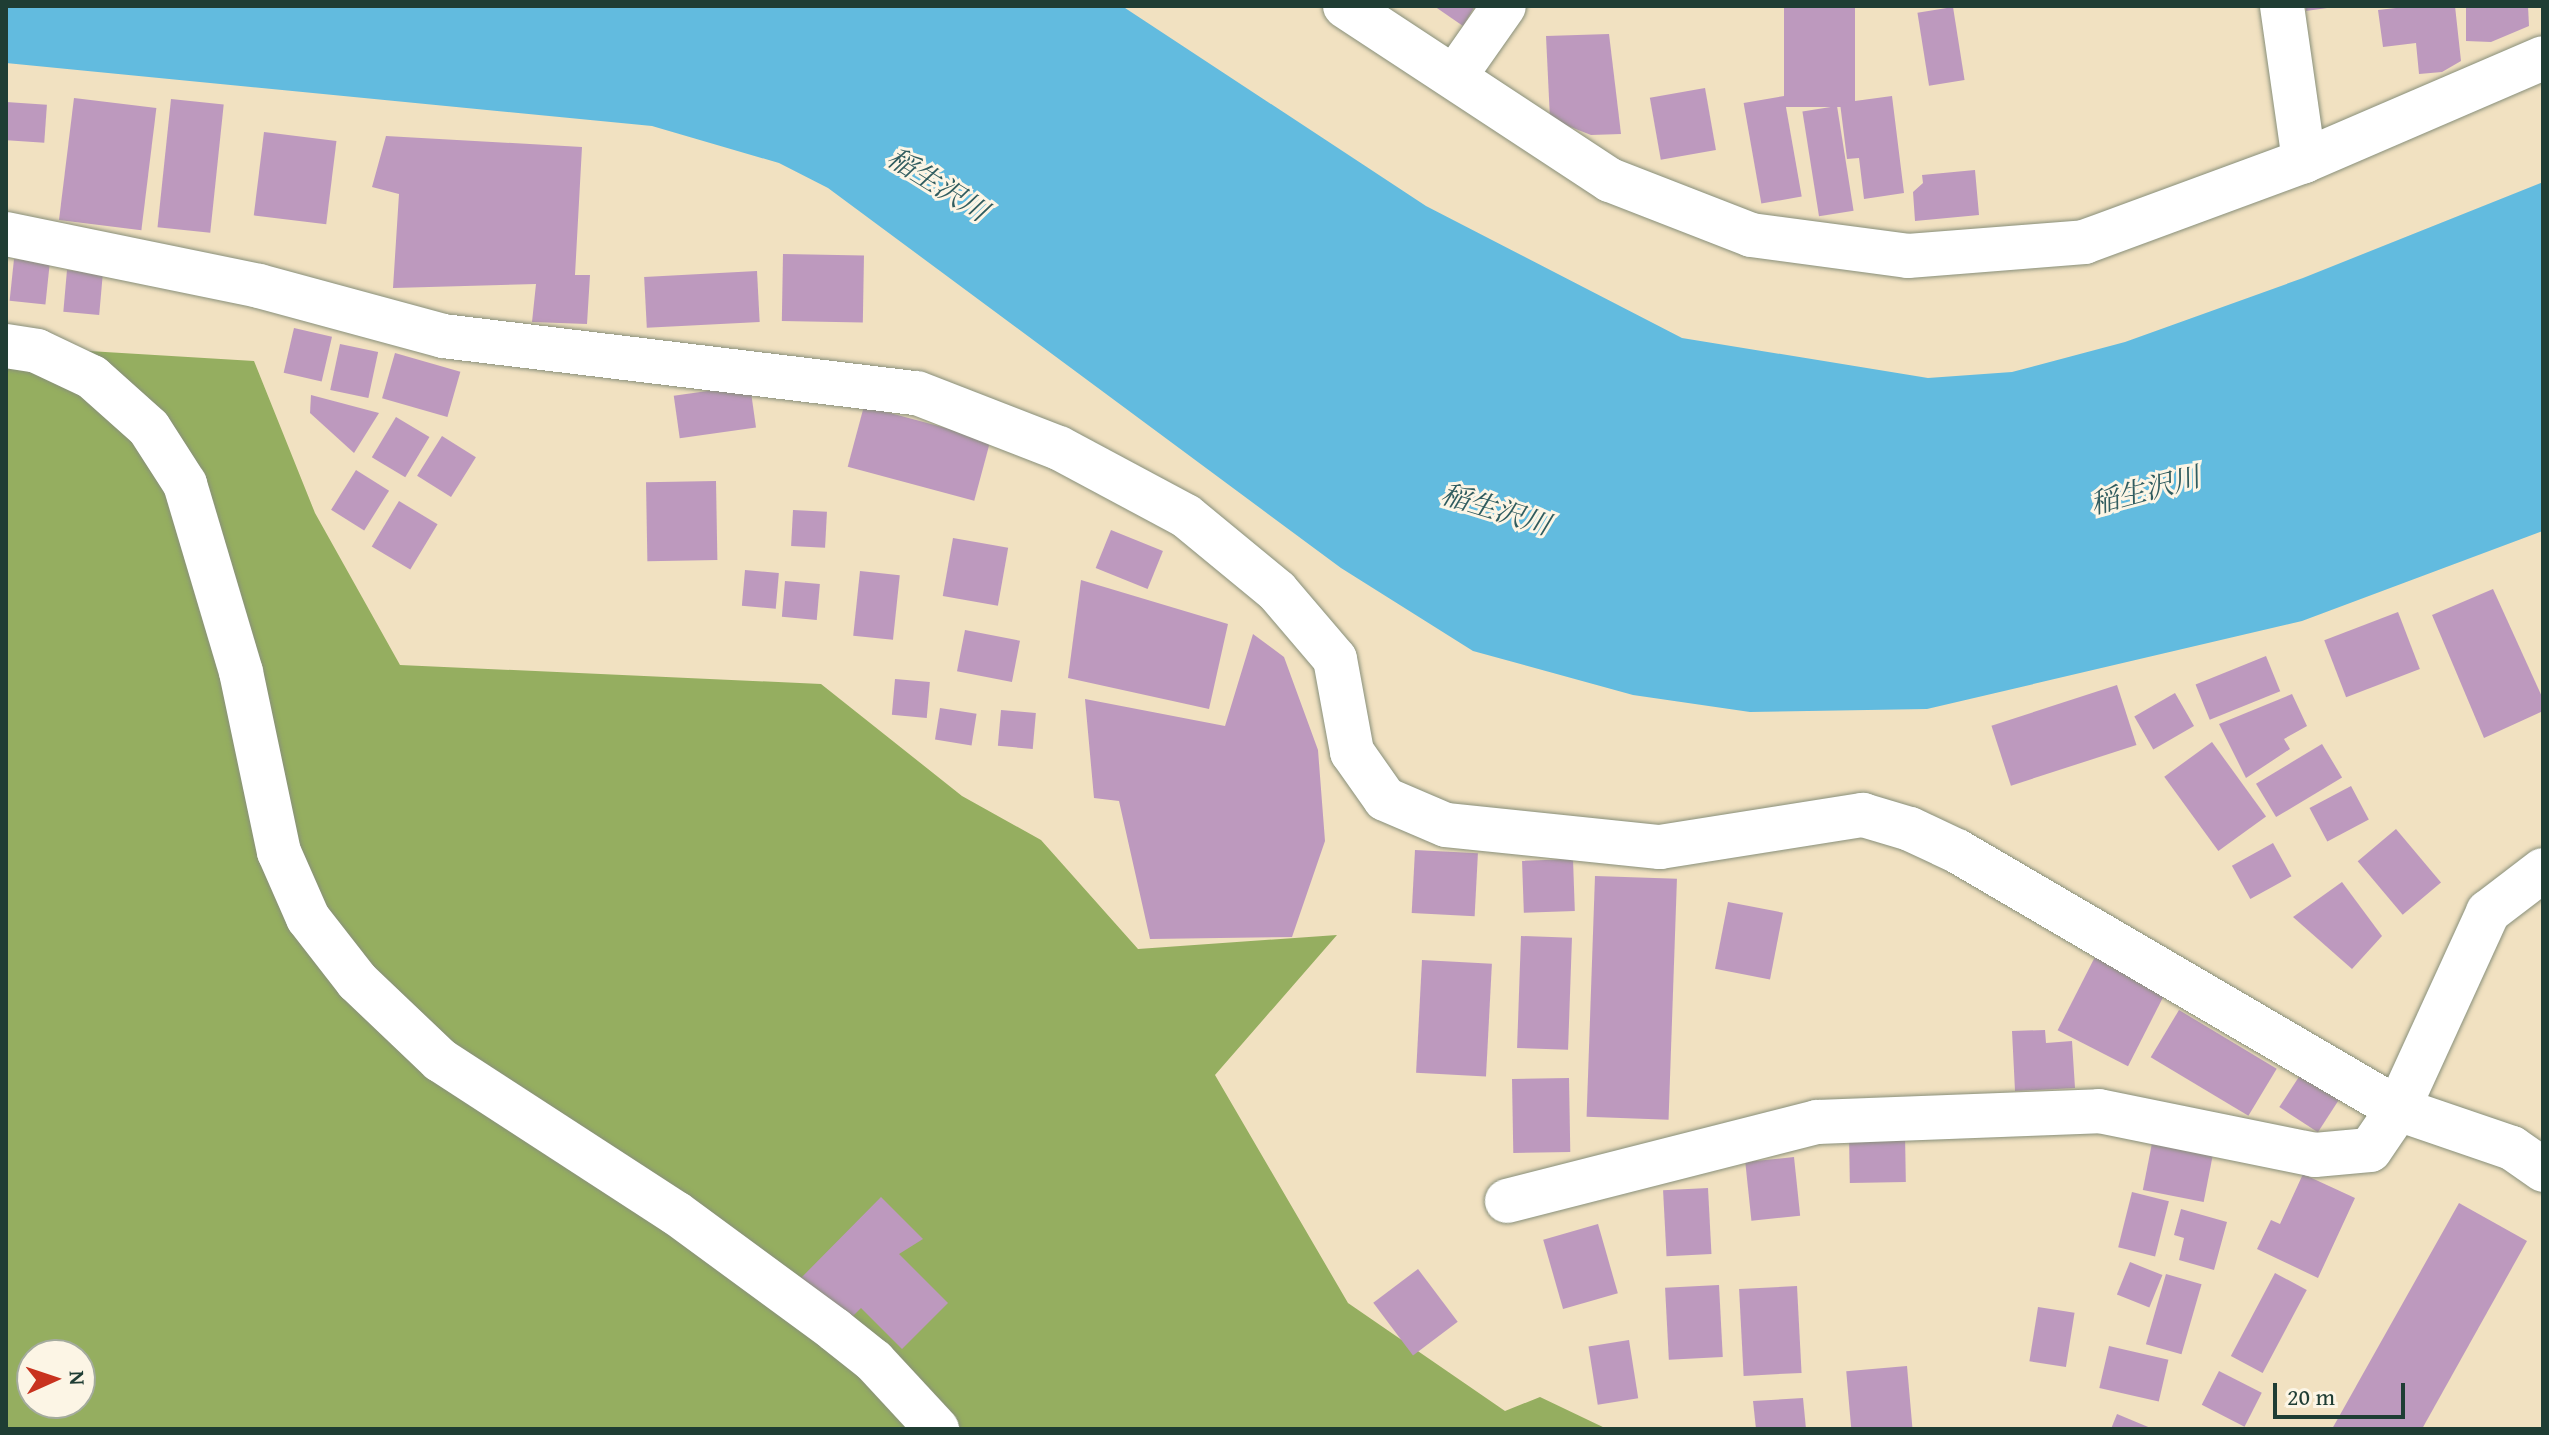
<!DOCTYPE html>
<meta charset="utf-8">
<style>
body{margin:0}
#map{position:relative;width:2549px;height:1435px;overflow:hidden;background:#f1e1c1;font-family:"Gentium Book Plus","Noto Serif JP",serif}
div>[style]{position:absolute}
.forest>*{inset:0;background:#95ae60}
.water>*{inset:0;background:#62bbdf}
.building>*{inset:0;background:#bd99be;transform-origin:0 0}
.roads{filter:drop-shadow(0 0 2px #888f7a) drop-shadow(0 0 2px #888f7a)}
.minor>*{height:44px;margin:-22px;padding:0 22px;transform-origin:22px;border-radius:22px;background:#fff}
span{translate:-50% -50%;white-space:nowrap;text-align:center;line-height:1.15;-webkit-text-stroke:6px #fcf5e5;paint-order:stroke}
.water-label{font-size:28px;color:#305c5f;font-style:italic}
.frame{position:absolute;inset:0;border:8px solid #1f3d34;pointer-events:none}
.north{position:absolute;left:16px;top:1339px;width:80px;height:80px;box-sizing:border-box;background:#fcf5e5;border:2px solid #a4ab9e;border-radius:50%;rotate:87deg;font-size:22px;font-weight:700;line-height:32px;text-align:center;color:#1f3d34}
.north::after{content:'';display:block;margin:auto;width:28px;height:36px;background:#c8321e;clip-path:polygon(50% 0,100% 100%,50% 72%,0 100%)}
.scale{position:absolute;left:2273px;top:1383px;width:132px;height:36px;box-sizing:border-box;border:4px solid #1f3d34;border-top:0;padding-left:10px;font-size:24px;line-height:28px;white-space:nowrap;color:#1f3d34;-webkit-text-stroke:6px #fcf5e5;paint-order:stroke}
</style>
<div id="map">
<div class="forest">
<div style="clip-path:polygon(evenodd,6px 346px,254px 361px,315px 513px,400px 665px,821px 684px,962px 796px,1041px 840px,1138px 949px,1337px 935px,1215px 1075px,1348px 1303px,1505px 1411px,1540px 1397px,1607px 1429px,6px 1429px,6px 346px,32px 1355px,80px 1355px,80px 1403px,32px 1403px,32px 1355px)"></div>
</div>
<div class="water">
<div style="clip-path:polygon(6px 6px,1122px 6px,1426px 206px,1682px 338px,1928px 378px,2012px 372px,2125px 342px,2303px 278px,2543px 182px,2543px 531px,2302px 621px,1927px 709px,1750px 712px,1633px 695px,1473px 651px,1341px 568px,828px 188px,779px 163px,652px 126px,6px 63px)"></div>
</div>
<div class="building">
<div style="clip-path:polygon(1434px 6px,1475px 6px,1463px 26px)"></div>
<div style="left:1784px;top:6px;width:71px;height:101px"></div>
<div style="clip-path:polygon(2306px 6px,2327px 6px,2327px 8px,2306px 11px)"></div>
<div style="clip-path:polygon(2414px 6px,2455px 6px,2461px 61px,2442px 72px,2419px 74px,2416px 43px,2383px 47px,2378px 10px)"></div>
<div style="clip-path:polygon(2466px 6px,2528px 6px,2529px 26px,2491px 42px,2466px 41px)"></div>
<div style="left:1953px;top:7px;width:74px;height:36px;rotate:81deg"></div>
<div style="clip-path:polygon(1609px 34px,1621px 134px,1591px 135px,1550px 119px,1546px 36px)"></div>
<div style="left:1705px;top:88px;width:63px;height:56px;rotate:80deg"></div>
<div style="left:1784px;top:96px;width:102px;height:41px;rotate:80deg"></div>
<div style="clip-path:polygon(1892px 96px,1904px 193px,1864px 199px,1859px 158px,1847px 159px,1840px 103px)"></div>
<div style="left:74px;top:98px;width:83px;height:123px;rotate:7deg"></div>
<div style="left:171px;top:99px;width:53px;height:129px;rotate:6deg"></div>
<div style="left:6px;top:102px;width:41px;height:38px;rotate:4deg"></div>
<div style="left:1837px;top:106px;width:106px;height:35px;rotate:81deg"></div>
<div style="left:264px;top:132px;width:73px;height:84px;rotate:7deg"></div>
<div style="clip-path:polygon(386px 136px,582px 147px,575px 275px,590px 275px,587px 324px,532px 322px,536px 284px,393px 288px,399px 194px,372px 187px)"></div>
<div style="clip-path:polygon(1975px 170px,1979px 215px,1915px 221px,1913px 192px,1923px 183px,1922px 175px)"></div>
<div style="left:783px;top:254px;width:81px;height:67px;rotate:1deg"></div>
<div style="left:14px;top:259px;width:36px;height:42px;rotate:6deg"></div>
<div style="left:67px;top:270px;width:36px;height:42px;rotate:5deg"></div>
<div style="left:757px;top:271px;width:51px;height:113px;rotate:87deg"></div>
<div style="left:294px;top:328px;width:39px;height:46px;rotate:13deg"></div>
<div style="left:340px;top:344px;width:39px;height:47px;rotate:12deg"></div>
<div style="left:395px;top:353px;width:68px;height:47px;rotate:16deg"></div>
<div style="left:750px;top:385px;width:43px;height:77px;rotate:82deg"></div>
<div style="clip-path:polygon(311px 395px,379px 413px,354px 453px,310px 413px)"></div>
<div style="left:864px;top:406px;width:131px;height:63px;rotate:15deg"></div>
<div style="left:396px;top:417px;width:39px;height:47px;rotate:31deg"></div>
<div style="left:442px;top:436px;width:40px;height:47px;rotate:32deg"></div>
<div style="left:356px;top:470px;width:39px;height:47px;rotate:32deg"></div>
<div style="left:716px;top:481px;width:79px;height:70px;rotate:89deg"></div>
<div style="left:399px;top:501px;width:45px;height:53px;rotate:31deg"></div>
<div style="left:793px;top:510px;width:34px;height:36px;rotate:3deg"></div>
<div style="left:1111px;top:530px;width:56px;height:41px;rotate:22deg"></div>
<div style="left:953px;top:538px;width:56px;height:59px;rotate:10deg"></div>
<div style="left:745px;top:570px;width:34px;height:36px;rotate:5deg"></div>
<div style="left:860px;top:571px;width:40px;height:65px;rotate:6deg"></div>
<div style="clip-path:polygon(1081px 580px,1228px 624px,1209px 709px,1068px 678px)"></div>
<div style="left:785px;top:581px;width:35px;height:36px;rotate:5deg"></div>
<div style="clip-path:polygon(2493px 589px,2543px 699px,2543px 711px,2484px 738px,2432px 615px)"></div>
<div style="left:2398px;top:612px;width:61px;height:79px;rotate:69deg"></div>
<div style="left:965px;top:630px;width:56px;height:42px;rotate:11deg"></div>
<div style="clip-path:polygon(1253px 634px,1284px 657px,1318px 750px,1325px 841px,1292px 937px,1150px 939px,1119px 801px,1094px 798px,1085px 699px,1225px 726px)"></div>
<div style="left:2266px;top:656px;width:38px;height:76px;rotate:68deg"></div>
<div style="left:895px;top:679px;width:35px;height:36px;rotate:5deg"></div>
<div style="left:2117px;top:685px;width:63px;height:132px;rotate:72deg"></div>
<div style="left:2175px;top:693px;width:38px;height:47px;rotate:60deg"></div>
<div style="clip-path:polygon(2292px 694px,2307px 726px,2284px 739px,2290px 749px,2246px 778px,2219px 724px)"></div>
<div style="left:940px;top:708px;width:37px;height:32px;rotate:9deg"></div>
<div style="left:1001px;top:710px;width:35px;height:36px;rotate:5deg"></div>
<div style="left:2212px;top:742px;width:92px;height:59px;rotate:54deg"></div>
<div style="left:2322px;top:744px;width:39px;height:77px;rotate:59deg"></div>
<div style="left:2351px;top:786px;width:38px;height:47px;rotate:62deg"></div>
<div style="left:2396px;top:829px;width:70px;height:50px;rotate:50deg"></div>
<div style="left:2273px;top:843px;width:38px;height:47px;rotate:61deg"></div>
<div style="left:1415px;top:850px;width:63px;height:63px;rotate:3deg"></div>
<div style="left:1573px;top:859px;width:52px;height:51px;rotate:88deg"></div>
<div style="left:1595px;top:876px;width:82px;height:241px;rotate:2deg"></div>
<div style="clip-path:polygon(2342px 882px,2382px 936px,2352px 969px,2293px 917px)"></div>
<div style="left:1728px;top:902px;width:56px;height:68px;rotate:11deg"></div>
<div style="left:1521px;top:936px;width:51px;height:112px;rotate:2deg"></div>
<div style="left:2098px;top:951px;width:79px;height:89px;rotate:27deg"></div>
<div style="left:1422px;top:960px;width:70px;height:113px;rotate:3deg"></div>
<div style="left:2179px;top:1010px;width:114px;height:55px;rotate:31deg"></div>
<div style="clip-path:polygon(2045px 1030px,2046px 1043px,2072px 1041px,2075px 1088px,2015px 1091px,2012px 1031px)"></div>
<div style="left:2306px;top:1066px;width:46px;height:49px;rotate:33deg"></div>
<div style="left:1569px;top:1078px;width:74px;height:57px;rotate:89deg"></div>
<div style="left:1905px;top:1134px;width:48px;height:56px;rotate:89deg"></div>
<div style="left:2152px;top:1143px;width:62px;height:48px;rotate:11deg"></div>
<div style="left:1794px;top:1157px;width:59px;height:49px;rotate:84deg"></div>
<div style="clip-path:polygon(2303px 1174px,2355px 1198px,2318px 1278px,2257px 1249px,2271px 1220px,2280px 1224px)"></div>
<div style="left:1708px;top:1188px;width:66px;height:45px;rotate:87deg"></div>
<div style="left:2132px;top:1192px;width:38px;height:57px;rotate:14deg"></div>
<div style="clip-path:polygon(881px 1197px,923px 1239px,899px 1254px,948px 1303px,902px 1349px,861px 1308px,842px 1327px,797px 1282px)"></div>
<div style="clip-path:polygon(2459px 1203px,2527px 1241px,2422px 1429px,2332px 1429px)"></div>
<div style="clip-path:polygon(2181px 1209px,2227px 1222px,2214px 1270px,2179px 1260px,2184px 1238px,2174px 1235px)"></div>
<div style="left:1598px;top:1224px;width:72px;height:57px;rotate:74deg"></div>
<div style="left:2130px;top:1262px;width:35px;height:35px;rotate:22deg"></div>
<div style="left:1418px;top:1269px;width:66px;height:56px;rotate:53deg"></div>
<div style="left:2275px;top:1273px;width:36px;height:94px;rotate:28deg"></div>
<div style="left:2166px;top:1274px;width:37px;height:73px;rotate:16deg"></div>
<div style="left:1719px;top:1285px;width:72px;height:54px;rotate:87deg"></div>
<div style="left:1797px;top:1286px;width:87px;height:58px;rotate:87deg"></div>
<div style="left:2038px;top:1307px;width:37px;height:55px;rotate:9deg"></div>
<div style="left:1629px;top:1340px;width:59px;height:41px;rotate:81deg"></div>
<div style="left:2109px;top:1346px;width:61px;height:43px;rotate:13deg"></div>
<div style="left:1907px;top:1366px;width:63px;height:61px;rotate:85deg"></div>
<div style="left:2219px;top:1371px;width:48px;height:38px;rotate:27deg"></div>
<div style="clip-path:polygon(1803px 1398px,1806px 1429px,1756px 1429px,1753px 1401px)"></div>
<div style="clip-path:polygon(2117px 1414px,2153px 1429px,2111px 1429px)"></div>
</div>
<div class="roads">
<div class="minor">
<div style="left:1345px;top:6px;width:317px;rotate:33.3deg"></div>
<div style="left:1610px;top:180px;width:151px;rotate:21.3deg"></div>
<div style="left:1751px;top:235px;width:158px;rotate:7.6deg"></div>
<div style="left:1908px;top:256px;width:177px;rotate:-4.5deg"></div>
<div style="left:2084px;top:242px;width:234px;rotate:-20.2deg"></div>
<div style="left:2304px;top:161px;width:260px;rotate:-23.3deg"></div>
<div style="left:2282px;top:6px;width:157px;rotate:81.9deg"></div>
<div style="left:1455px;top:76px;width:85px;rotate:-55deg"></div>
<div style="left:6px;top:234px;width:258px;rotate:11.6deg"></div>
<div style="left:259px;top:286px;width:191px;rotate:15.2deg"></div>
<div style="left:443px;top:336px;width:477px;rotate:6.9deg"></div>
<div style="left:917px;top:393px;width:152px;rotate:21.2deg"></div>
<div style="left:1059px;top:448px;width:144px;rotate:28.2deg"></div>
<div style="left:1186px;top:516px;width:118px;rotate:39.5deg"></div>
<div style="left:1277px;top:591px;width:89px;rotate:49.5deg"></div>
<div style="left:1335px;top:659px;width:95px;rotate:79.6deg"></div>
<div style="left:1352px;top:752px;width:57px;rotate:54.9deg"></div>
<div style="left:1385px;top:799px;width:66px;rotate:23.1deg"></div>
<div style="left:1446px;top:825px;width:215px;rotate:5.9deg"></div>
<div style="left:1660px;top:847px;width:206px;rotate:-9deg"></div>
<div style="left:1863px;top:815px;width:49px;rotate:16.6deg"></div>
<div style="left:1910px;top:829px;width:52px;rotate:25.1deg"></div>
<div style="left:1957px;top:851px;width:511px;rotate:30.33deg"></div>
<div style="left:2398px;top:1109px;width:120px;rotate:18.9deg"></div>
<div style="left:2512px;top:1148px;width:38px;rotate:35deg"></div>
<div style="left:6px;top:346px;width:31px;rotate:9deg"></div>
<div style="left:37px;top:351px;width:61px;rotate:25.3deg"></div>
<div style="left:92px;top:377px;width:76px;rotate:41.8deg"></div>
<div style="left:149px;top:428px;width:67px;rotate:57.3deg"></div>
<div style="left:185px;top:484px;width:196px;rotate:73.4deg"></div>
<div style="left:241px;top:672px;width:184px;rotate:78.1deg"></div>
<div style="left:279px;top:852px;width:72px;rotate:66.3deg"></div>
<div style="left:308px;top:918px;width:80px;rotate:52.1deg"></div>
<div style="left:357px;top:981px;width:115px;rotate:43.6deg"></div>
<div style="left:440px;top:1060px;width:281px;rotate:33deg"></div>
<div style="left:676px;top:1213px;width:197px;rotate:36.3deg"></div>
<div style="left:835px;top:1330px;width:50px;rotate:38.5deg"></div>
<div style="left:874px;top:1361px;width:93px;rotate:47.2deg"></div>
<div style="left:1507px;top:1201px;width:320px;rotate:-14.3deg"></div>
<div style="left:1817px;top:1122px;width:282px;rotate:-2.2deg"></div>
<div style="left:2099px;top:1111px;width:220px;rotate:11.5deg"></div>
<div style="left:2315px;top:1155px;width:55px;rotate:-5.2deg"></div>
<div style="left:2370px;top:1150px;width:50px;rotate:-55.7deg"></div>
<div style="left:2398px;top:1109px;width:217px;rotate:-65.4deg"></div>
<div style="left:2488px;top:912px;width:69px;rotate:-37.4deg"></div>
</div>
</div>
<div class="water-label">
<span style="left:938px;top:184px;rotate:32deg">稲生沢川</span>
<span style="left:2145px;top:490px;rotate:-15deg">稲生沢川</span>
<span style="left:1496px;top:509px;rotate:17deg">稲生沢川</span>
</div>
<div class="frame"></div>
<div class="north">N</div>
<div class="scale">20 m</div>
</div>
